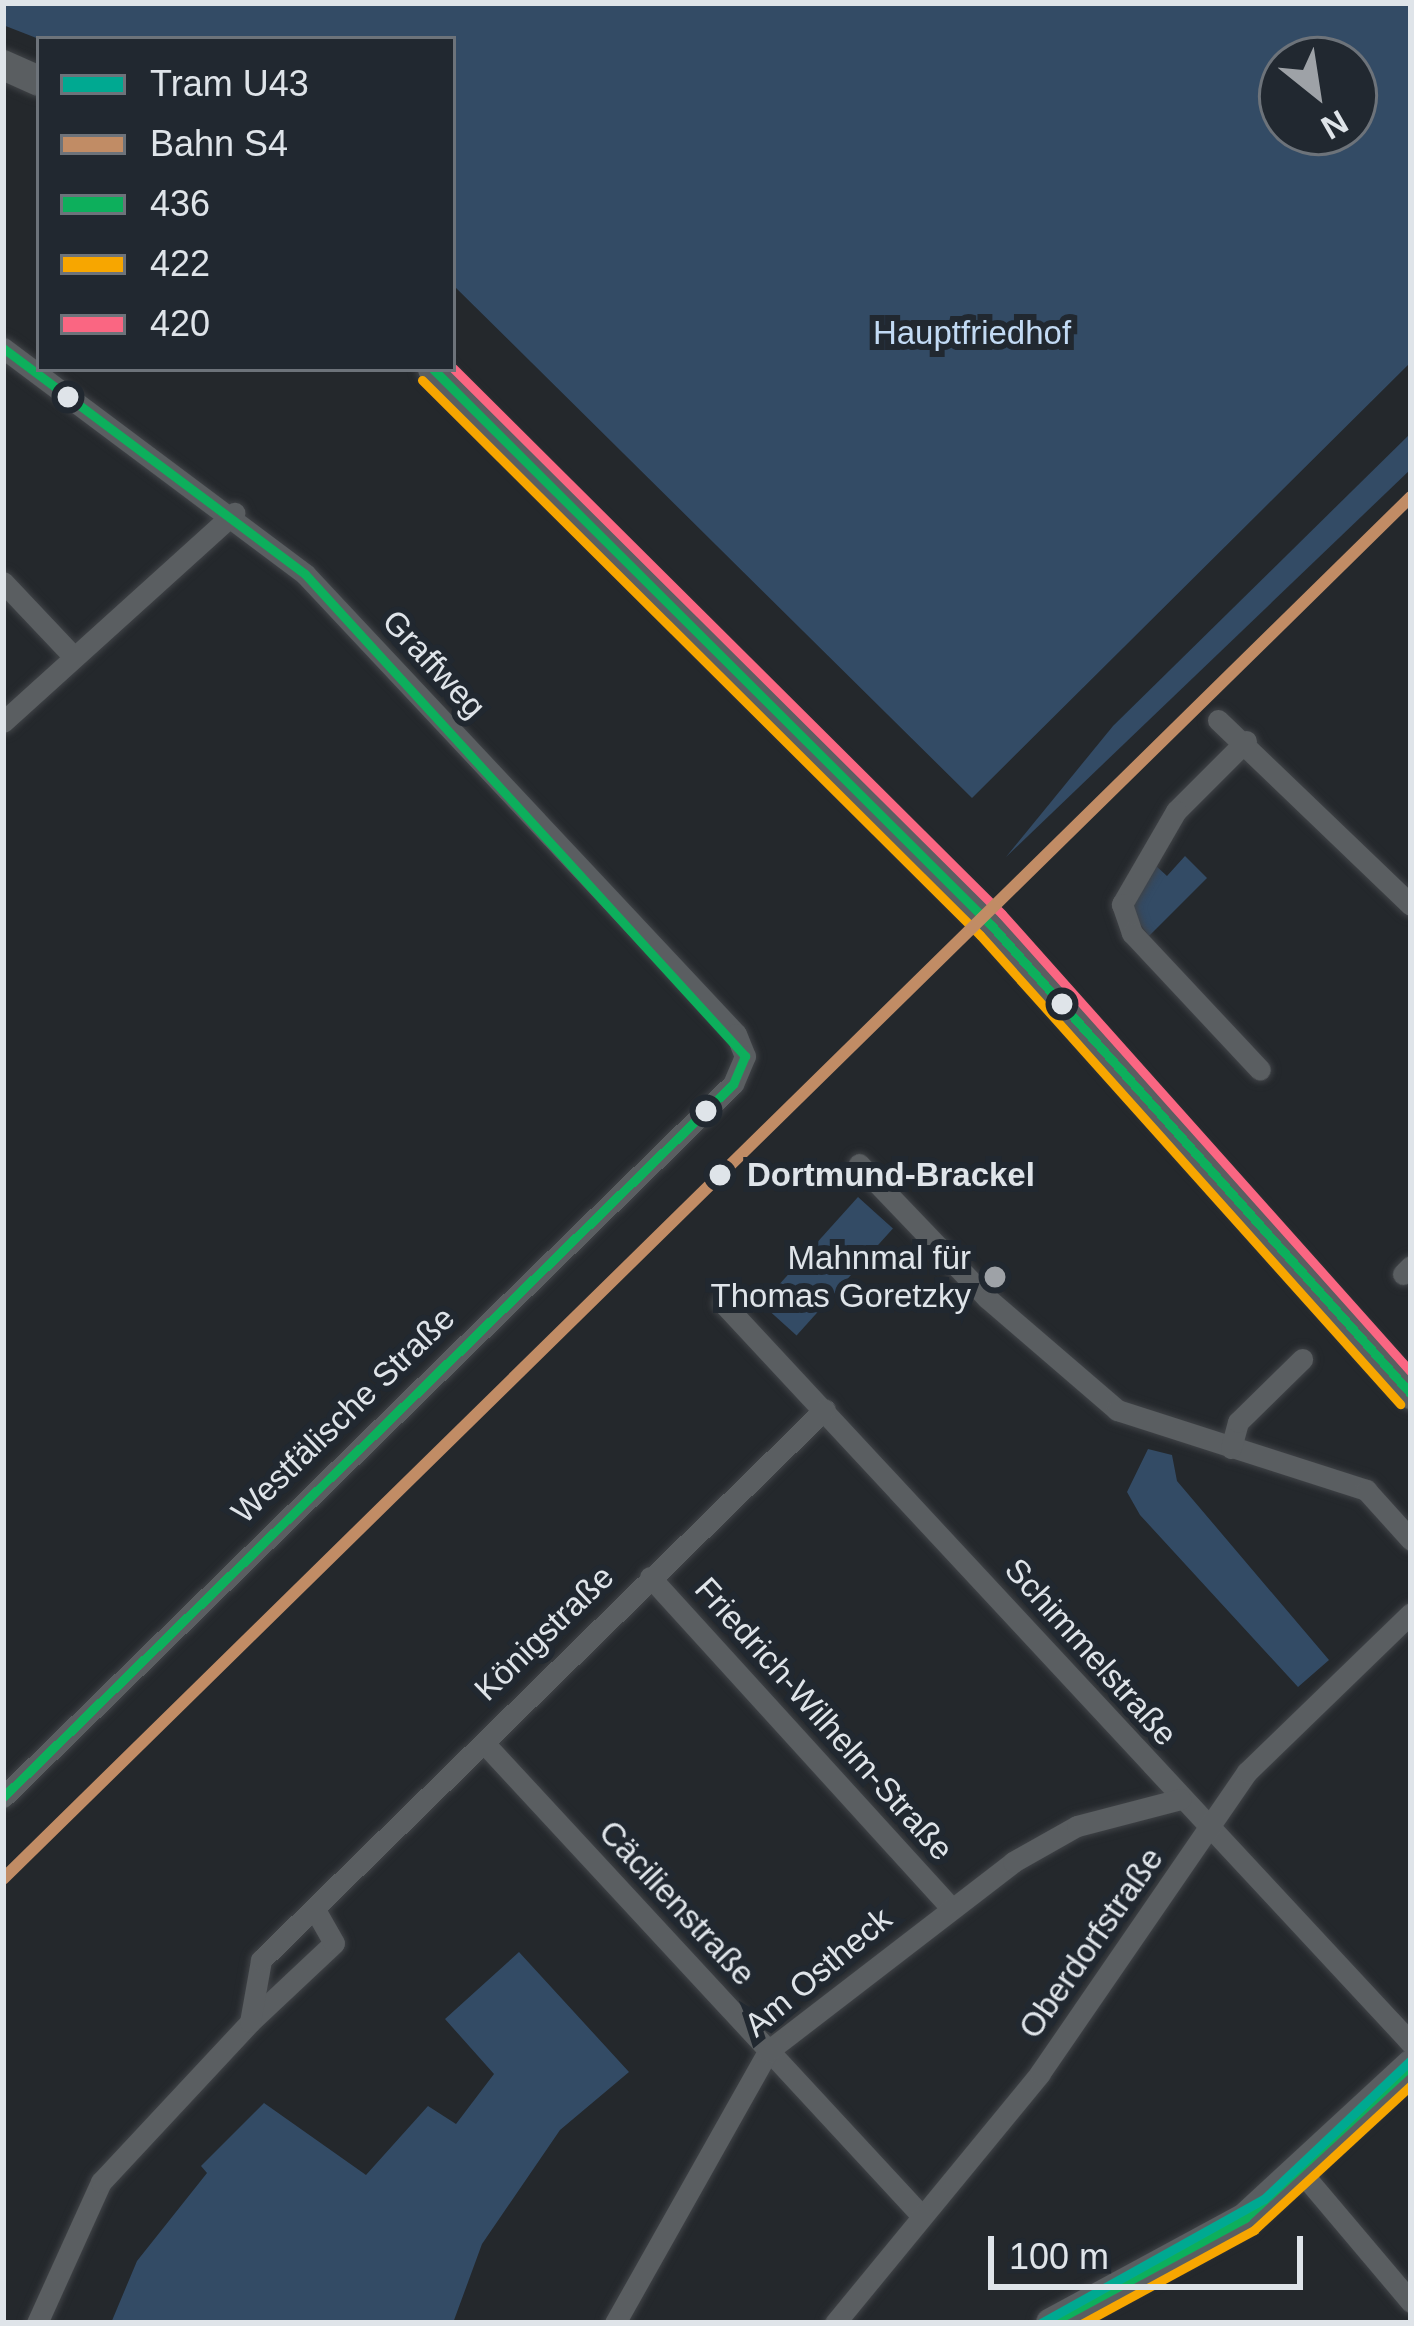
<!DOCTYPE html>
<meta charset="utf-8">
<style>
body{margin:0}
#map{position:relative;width:1414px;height:2326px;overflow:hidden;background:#24282c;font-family:Arial,sans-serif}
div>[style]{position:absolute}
.green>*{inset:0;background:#334b65;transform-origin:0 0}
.roads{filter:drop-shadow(0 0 3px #404347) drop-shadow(0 0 3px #404347)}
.street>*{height:21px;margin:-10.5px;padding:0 10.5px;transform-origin:10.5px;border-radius:10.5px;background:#5a5e61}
.secondary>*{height:30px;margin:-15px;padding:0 15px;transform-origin:15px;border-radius:15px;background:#5a5e61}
.bus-1>*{height:9px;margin:-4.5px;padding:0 4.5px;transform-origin:4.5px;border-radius:4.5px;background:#0daf5c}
.bus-2>*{height:9px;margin:-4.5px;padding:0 4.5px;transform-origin:4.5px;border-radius:4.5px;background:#f7a600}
.bus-3>*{height:9px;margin:-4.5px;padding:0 4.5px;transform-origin:4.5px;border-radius:4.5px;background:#fa6682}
.rail-1>*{height:12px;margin:-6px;padding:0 6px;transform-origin:6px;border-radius:6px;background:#c18c65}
.tram-1>*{height:9px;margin:-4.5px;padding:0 4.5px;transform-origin:4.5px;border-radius:4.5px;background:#00a991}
.dots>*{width:33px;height:33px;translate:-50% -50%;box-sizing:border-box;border:6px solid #212830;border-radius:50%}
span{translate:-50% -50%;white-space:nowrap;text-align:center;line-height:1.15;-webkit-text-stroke:12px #212830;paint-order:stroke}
.park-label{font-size:33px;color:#c2daf4}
.street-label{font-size:33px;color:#dfe4e9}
.stop-label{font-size:33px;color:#dfe4e9;font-weight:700}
.left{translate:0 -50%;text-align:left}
.poi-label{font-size:33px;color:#dfe4e9}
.right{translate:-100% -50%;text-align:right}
.frame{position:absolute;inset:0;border:6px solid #dfe4e9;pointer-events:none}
.legend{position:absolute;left:36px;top:36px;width:420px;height:336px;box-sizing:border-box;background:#212830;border:3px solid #6d737a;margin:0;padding:15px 21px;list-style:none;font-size:36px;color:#dfe4e9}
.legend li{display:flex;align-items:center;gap:24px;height:60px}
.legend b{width:60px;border:3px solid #6d737a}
.north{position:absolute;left:1258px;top:36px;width:120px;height:120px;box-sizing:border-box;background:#212830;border:3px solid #6d737a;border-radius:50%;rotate:150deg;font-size:33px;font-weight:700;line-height:48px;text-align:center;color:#dfe4e9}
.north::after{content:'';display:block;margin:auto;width:42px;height:54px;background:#9ea2a7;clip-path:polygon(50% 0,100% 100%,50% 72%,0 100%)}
.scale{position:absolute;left:988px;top:2236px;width:315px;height:54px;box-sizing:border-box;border:6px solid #dfe4e9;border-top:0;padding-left:15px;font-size:36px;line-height:42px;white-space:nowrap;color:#dfe4e9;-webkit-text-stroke:9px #212830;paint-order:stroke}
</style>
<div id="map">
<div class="green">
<div style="clip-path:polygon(evenodd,3px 3px,1411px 3px,1411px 362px,972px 798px,453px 285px,453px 39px,39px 39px,3px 25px,3px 3px,1282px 60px,1354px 60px,1354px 132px,1282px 132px,1282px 60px)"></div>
<div style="clip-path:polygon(1411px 433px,1411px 469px,1006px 857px,1113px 726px)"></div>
<div style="clip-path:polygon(1185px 856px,1207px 878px,1149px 936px,1129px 909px,1155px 865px,1167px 876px)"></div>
<div style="left:858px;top:1197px;width:47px;height:144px;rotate:42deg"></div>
<div style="clip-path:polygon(1148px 1449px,1172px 1455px,1177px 1481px,1329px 1660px,1298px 1687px,1140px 1515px,1127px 1492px)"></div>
<div style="clip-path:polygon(519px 1952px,629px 2072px,560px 2130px,482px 2244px,453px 2323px,111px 2323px,137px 2261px,207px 2173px,201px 2166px,264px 2103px,366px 2175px,428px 2106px,456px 2124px,494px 2074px,445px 2019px)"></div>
</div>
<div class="roads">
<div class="street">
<div style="left:3px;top:348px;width:377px;rotate:36.8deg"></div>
<div style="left:305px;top:574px;width:630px;rotate:46.86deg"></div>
<div style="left:736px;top:1034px;width:24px;rotate:68deg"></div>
<div style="left:745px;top:1056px;width:30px;rotate:113deg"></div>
<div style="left:733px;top:1084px;width:1020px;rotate:135.67deg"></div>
<div style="left:3px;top:582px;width:102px;rotate:46.6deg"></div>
<div style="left:1218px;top:720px;width:267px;rotate:43.8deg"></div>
<div style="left:3px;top:722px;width:312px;rotate:-42.1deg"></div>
<div style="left:1246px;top:741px;width:99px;rotate:135deg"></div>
<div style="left:1176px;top:811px;width:108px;rotate:120.1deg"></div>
<div style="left:1122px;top:904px;width:31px;rotate:71deg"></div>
<div style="left:1132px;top:933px;width:187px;rotate:46.9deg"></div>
<div style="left:859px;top:1164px;width:185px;rotate:46.3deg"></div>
<div style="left:987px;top:1298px;width:172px;rotate:40.7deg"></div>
<div style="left:1117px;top:1410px;width:262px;rotate:17.8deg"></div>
<div style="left:1366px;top:1490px;width:67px;rotate:48deg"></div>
<div style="left:1403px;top:1274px;width:11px;rotate:-45deg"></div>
<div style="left:723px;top:1303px;width:1010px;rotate:47.09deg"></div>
<div style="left:1231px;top:1448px;width:27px;rotate:-75deg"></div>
<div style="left:1238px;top:1422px;width:90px;rotate:-44.5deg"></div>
<div style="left:650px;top:1577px;width:445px;rotate:47.7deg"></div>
<div style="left:484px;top:1743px;width:642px;rotate:47.21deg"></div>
<div style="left:250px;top:2022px;width:115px;rotate:-43.2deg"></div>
<div style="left:334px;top:1943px;width:40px;rotate:-119.7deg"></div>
<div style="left:1302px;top:2173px;width:169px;rotate:49.8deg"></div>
<div style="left:37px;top:2323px;width:155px;rotate:-65.6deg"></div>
<div style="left:101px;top:2182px;width:219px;rotate:-47deg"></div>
<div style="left:250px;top:2022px;width:63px;rotate:-79.9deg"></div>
<div style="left:261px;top:1960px;width:788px;rotate:-44.33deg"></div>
<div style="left:615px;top:2323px;width:312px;rotate:-60.6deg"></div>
<div style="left:768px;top:2051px;width:309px;rotate:-37.6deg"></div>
<div style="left:1013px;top:1862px;width:73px;rotate:-29.4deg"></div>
<div style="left:1077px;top:1826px;width:107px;rotate:-14.6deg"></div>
<div style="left:835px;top:2323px;width:323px;rotate:-50.6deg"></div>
<div style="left:1040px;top:2073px;width:365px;rotate:-55.5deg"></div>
<div style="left:1247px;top:1772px;width:228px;rotate:-44.1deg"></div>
</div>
<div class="secondary">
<div style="left:3px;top:65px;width:39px;rotate:24deg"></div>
<div style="left:433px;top:369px;width:788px;rotate:44.9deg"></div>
<div style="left:991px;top:925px;width:630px;rotate:48.15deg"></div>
<div style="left:1051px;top:2323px;width:221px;rotate:-28.4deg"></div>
<div style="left:1245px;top:2218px;width:226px;rotate:-42.7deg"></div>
</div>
</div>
<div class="bus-1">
<div style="left:3px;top:348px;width:377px;rotate:36.8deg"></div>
<div style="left:305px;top:574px;width:653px;rotate:47.61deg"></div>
<div style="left:745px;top:1056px;width:30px;rotate:113deg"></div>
<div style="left:733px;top:1084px;width:1020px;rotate:135.67deg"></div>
<div style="left:433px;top:369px;width:788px;rotate:44.9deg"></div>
<div style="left:991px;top:925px;width:630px;rotate:48.15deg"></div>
<div style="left:1051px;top:2323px;width:221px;rotate:-28.4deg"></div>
<div style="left:1245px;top:2218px;width:226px;rotate:-42.7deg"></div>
</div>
<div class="bus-2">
<div style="left:422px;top:380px;width:787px;rotate:44.85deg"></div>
<div style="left:980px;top:935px;width:630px;rotate:48.15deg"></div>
<div style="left:1083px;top:2323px;width:195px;rotate:-28.5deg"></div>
<div style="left:1254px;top:2230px;width:214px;rotate:-42.7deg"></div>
</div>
<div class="bus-3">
<div style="left:453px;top:368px;width:774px;rotate:44.84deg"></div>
<div style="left:1002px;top:914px;width:614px;rotate:48.23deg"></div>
</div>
<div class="rail-1">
<div style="left:3px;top:1879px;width:1973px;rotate:-44.47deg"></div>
</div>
<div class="tram-1">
<div style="left:1041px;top:2323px;width:255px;rotate:-29.1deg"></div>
<div style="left:1264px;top:2199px;width:202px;rotate:-43.4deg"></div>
</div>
<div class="dots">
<div style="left:68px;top:397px;background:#dfe4e9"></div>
<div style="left:1062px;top:1004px;background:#dfe4e9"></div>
<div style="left:706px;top:1111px;background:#dfe4e9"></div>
<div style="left:720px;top:1175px;background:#dfe4e9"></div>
<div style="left:995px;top:1277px;background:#9ea2a7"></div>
</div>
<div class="park-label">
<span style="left:972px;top:333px">Hauptfriedhof</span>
</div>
<div class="street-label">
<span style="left:434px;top:664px;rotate:47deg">Graffweg</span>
<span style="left:343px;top:1415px;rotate:-44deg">Westfälische Straße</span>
<span style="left:544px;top:1633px;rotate:-44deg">Königstraße</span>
<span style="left:1091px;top:1652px;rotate:48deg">Schimmelstraße</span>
<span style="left:824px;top:1719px;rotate:48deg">Friedrich-Wilhelm-Straße</span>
<span style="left:677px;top:1903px;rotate:47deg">Cäcilienstraße</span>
<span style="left:1091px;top:1943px;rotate:-55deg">Oberdorfstraße</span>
<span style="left:818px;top:1972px;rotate:-40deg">Am Ostheck</span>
</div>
<div class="stop-label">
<span class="left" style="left:747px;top:1175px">Dortmund-Brackel</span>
</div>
<div class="poi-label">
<span class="right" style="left:971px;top:1277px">Mahnmal für<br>Thomas Goretzky</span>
</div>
<div class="frame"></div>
<ul class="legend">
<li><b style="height:15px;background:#00a991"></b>Tram U43</li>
<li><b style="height:15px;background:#c18c65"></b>Bahn S4</li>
<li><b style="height:15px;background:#0daf5c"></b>436</li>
<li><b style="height:15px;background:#f7a600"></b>422</li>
<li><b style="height:15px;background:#fa6682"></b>420</li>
</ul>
<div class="north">N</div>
<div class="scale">100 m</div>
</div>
